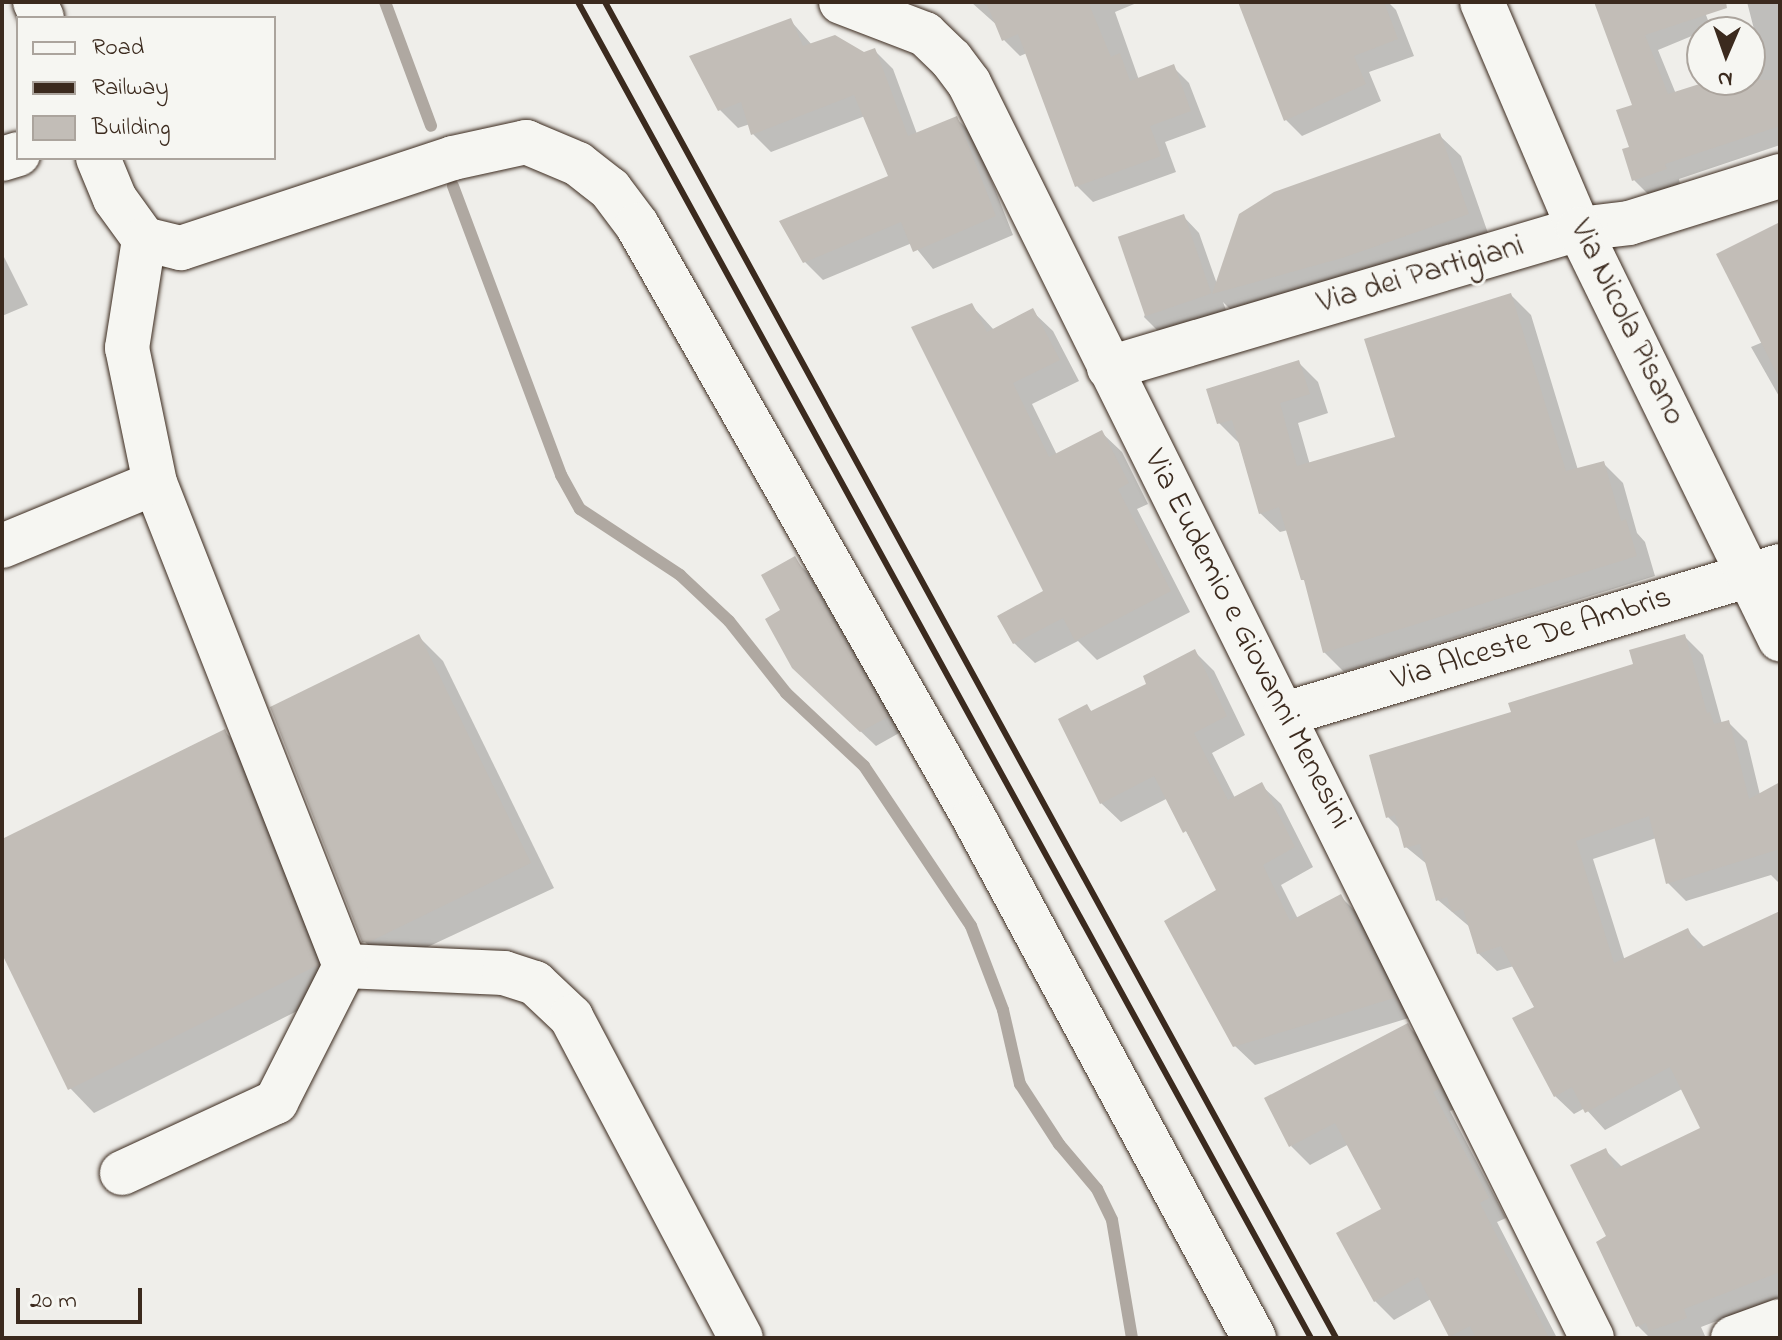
<!DOCTYPE html>
<style>
body{margin:0}
#map{position:relative;width:1782px;height:1340px;overflow:hidden;background:#efeeea;font-family:"Indie Flower",sans-serif}
div>[style]{position:absolute}
.shadow>*{inset:0;background:#0003}
.stream>*{height:12px;margin:-6px;padding:0 6px;transform-origin:6px;border-radius:6px;background:#afa8a1}
.building>*{inset:0;background:#c2bdb7;transform-origin:0 0}
.roads{filter:drop-shadow(0 0 2px #3b2a1e) drop-shadow(0 0 2px #3b2a1e)}
.street>*{height:44px;margin:-22px;padding:0 22px;transform-origin:22px;border-radius:22px;background:#f6f6f2}
.secondary>*{height:44px;margin:-22px;padding:0 22px;transform-origin:22px;border-radius:22px;background:#f6f6f2}
.rail>*{height:6px;margin:-3px;padding:0 3px;transform-origin:3px;border-radius:3px;background:#3b2a1e}
span{translate:-50% -50%;white-space:nowrap;text-align:center;line-height:1.15;-webkit-text-stroke:6px #f6f6f2;paint-order:stroke}
.street-label{font-size:32px;color:#3b2a1e}
.frame{position:absolute;inset:0;border:4px solid #3b2a1e;pointer-events:none}
.legend{position:absolute;left:16px;top:16px;width:260px;height:144px;box-sizing:border-box;background:#f6f6f2;border:2px solid #aba49d;margin:0;padding:10px 14px;list-style:none;font-size:24px;color:#3b2a1e}
.legend li{display:flex;align-items:center;gap:16px;height:40px}
.legend b{width:40px;border:2px solid #aba49d}
.north{position:absolute;left:1686px;top:16px;width:80px;height:80px;box-sizing:border-box;background:#f6f6f2;border:2px solid #aba49d;border-radius:50%;rotate:182deg;font-size:22px;font-weight:700;line-height:32px;text-align:center;color:#3b2a1e}
.north::after{content:'';display:block;margin:auto;width:28px;height:36px;background:#3b2a1e;clip-path:polygon(50% 0,100% 100%,50% 72%,0 100%)}
.scale{position:absolute;left:16px;top:1288px;width:126px;height:36px;box-sizing:border-box;border:4px solid #3b2a1e;border-top:0;padding-left:10px;font-size:24px;line-height:28px;white-space:nowrap;color:#3b2a1e;-webkit-text-stroke:6px #f6f6f2;paint-order:stroke}
</style>
<div id="map">
<div class="shadow">
<div style="clip-path:polygon(971px 2px,1139px 2px,1115px 12px,1139px 80px,1173px 67px,1189px 83px,1206px 127px,1165px 142px,1176px 172px,1093px 202px,1077px 186px,1027px 53px,1020px 56px,1004px 40px,999px 27px)"></div>
<div style="clip-path:polygon(1264px 2px,1388px 2px,1396px 10px,1414px 56px,1369px 72px,1381px 101px,1302px 136px,1286px 120px)"></div>
<div style="clip-path:polygon(1596px 2px,1701px 2px,1711px 28px,1658px 50px,1676px 94px,1723px 80px,1750px 80px,1750px 72px,1764px 68px,1747px 2px,1780px 2px,1780px 145px,1679px 179px,1680px 184px,1648px 194px,1634px 180px,1631px 148px,1634px 106px)"></div>
<div style="clip-path:polygon(790px 20px,812px 45px,864px 54px,874px 50px,893px 69px,917px 134px,956px 118px,974px 136px,1013px 235px,933px 269px,912px 243px,823px 280px,804px 261px,891px 177px,865px 116px,771px 152px,753px 134px,750px 124px,738px 128px,720px 110px)"></div>
<div style="clip-path:polygon(1439px 135px,1461px 156px,1489px 236px,1235px 314px,1223px 302px,1226px 310px,1160px 333px,1144px 317px,1183px 216px,1199px 233px,1217px 284px)"></div>
<div style="clip-path:polygon(1780px 239px,1780px 398px,1751px 347px,1763px 342px)"></div>
<div style="clip-path:polygon(2px 253px,28px 305px,2px 316px)"></div>
<div style="clip-path:polygon(1511px 295px,1531px 315px,1578px 470px,1603px 463px,1623px 483px,1637px 533px,1645px 542px,1655px 576px,1344px 672px,1324px 652px,1308px 584px,1303px 579px,1288px 530px,1280px 532px,1260px 513px,1239px 443px,1219px 423px,1298px 362px,1318px 382px,1328px 413px,1298px 423px,1310px 465px,1397px 438px)"></div>
<div style="clip-path:polygon(971px 305px,994px 330px,1032px 311px,1053px 331px,1079px 381px,1032px 404px,1057px 455px,1101px 432px,1122px 452px,1148px 504px,1137px 509px,1190px 612px,1097px 660px,1078px 641px,1035px 663px,1014px 643px,1045px 592px)"></div>
<div style="clip-path:polygon(794px 559px,809px 574px,901px 732px,876px 746px,810px 683px,783px 611px)"></div>
<div style="clip-path:polygon(1684px 636px,1703px 655px,1722px 724px,1728px 722px,1747px 741px,1760px 795px,1780px 793px,1780px 884px,1771px 875px,1686px 901px,1668px 883px,1656px 838px,1593px 859px,1625px 961px,1688px 931px,1705px 948px,1780px 913px,1780px 1297px,1701px 1327px,1705px 1336px,1699px 1338px,1650px 1338px,1638px 1326px,1609px 1237px,1605px 1150px,1622px 1167px,1702px 1129px,1682px 1089px,1605px 1130px,1585px 1108px,1574px 1114px,1555px 1096px,1536px 1008px,1514px 966px,1497px 971px,1478px 953px,1471px 928px,1438px 900px,1428px 865px,1406px 847px,1401px 830px,1388px 817px,1513px 714px,1635px 666px)"></div>
<div style="clip-path:polygon(419px 637px,443px 661px,554px 888px,389px 965px,364px 941px)"></div>
<div style="clip-path:polygon(1195px 652px,1214px 671px,1245px 735px,1212px 753px,1235px 798px,1261px 785px,1281px 804px,1313px 867px,1281px 885px,1298px 919px,1341px 897px,1360px 916px,1412px 1017px,1255px 1065px,1235px 1046px,1219px 891px,1168px 798px,1121px 822px,1101px 803px,1087px 707px,1093px 713px,1149px 684px)"></div>
<div style="clip-path:polygon(225px 732px,249px 756px,341px 989px,94px 1113px,70px 1088px,2px 950px,2px 841px)"></div>
<div style="clip-path:polygon(1407px 1025px,1426px 1044px,1458px 1108px,1450px 1111px,1506px 1218px,1497px 1222px,1557px 1338px,1451px 1338px,1431px 1299px,1394px 1320px,1375px 1301px,1383px 1210px,1349px 1144px,1310px 1165px,1291px 1146px)"></div>
</div>
<div class="stream">
<div style="left:385px;top:2px;width:132px;rotate:69.6deg"></div>
<div style="left:453px;top:186px;width:309px;rotate:69.5deg"></div>
<div style="left:561px;top:475px;width:39px;rotate:61deg"></div>
<div style="left:580px;top:509px;width:120px;rotate:33.4deg"></div>
<div style="left:680px;top:575px;width:67px;rotate:43.2deg"></div>
<div style="left:729px;top:621px;width:92px;rotate:51.6deg"></div>
<div style="left:786px;top:693px;width:107px;rotate:43.1deg"></div>
<div style="left:864px;top:766px;width:192px;rotate:56.2deg"></div>
<div style="left:971px;top:926px;width:90px;rotate:69.1deg"></div>
<div style="left:1003px;top:1010px;width:76px;rotate:77.1deg"></div>
<div style="left:1020px;top:1084px;width:72px;rotate:57deg"></div>
<div style="left:1059px;top:1144px;width:59px;rotate:49.8deg"></div>
<div style="left:1097px;top:1189px;width:34px;rotate:64deg"></div>
<div style="left:1112px;top:1220px;width:120px;rotate:80.4deg"></div>
</div>
<div class="building">
<div style="clip-path:polygon(986px 2px,1094px 2px,1089px 4px,1111px 57px,1120px 53px,1130px 81px,1174px 64px,1191px 111px,1150px 126px,1161px 156px,1075px 187px,1018px 34px,1002px 41px)"></div>
<div style="clip-path:polygon(1238px 2px,1384px 2px,1398px 39px,1354px 56px,1366px 84px,1284px 121px)"></div>
<div style="clip-path:polygon(1594px 2px,1726px 2px,1727px 8px,1645px 35px,1668px 94px,1712px 80px,1780px 80px,1780px 126px,1665px 164px,1667px 169px,1632px 181px,1622px 149px,1629px 147px,1616px 110px,1632px 105px)"></div>
<div style="clip-path:polygon(791px 18px,803px 46px,835px 35px,864px 52px,875px 48px,908px 136px,957px 116px,996px 216px,913px 252px,901px 222px,803px 263px,779px 221px,888px 176px,854px 95px,751px 135px,741px 102px,718px 111px,689px 56px)"></div>
<div style="clip-path:polygon(1440px 133px,1469px 214px,1342px 258px,1212px 294px,1239px 214px,1274px 192px)"></div>
<div style="left:1184px;top:214px;width:84px;height:70px;rotate:71deg"></div>
<div style="clip-path:polygon(1780px 222px,1780px 380px,1716px 254px)"></div>
<div style="clip-path:polygon(1511px 293px,1566px 471px,1604px 461px,1621px 521px,1626px 519px,1637px 556px,1323px 653px,1304px 580px,1301px 580px,1279px 507px,1259px 514px,1232px 420px,1217px 424px,1206px 389px,1299px 360px,1310px 394px,1280px 403px,1297px 466px,1395px 437px,1364px 339px)"></div>
<div style="clip-path:polygon(972px 303px,987px 332px,1033px 308px,1060px 360px,1013px 383px,1049px 457px,1102px 430px,1129px 483px,1118px 489px,1171px 591px,1075px 641px,1063px 618px,1013px 644px,997px 616px,1043px 591px,911px 327px)"></div>
<div style="clip-path:polygon(795px 556px,888px 717px,860px 732px,792px 668px,765px 619px,780px 610px,761px 575px)"></div>
<div style="clip-path:polygon(419px 634px,531px 863px,369px 942px,362px 942px,270px 707px)"></div>
<div style="clip-path:polygon(1685px 634px,1707px 713px,1710px 712px,1714px 724px,1729px 720px,1749px 799px,1780px 782px,1780px 849px,1666px 884px,1649px 816px,1576px 841px,1614px 963px,1688px 928px,1698px 949px,1780px 911px,1780px 1272px,1684px 1309px,1687px 1318px,1649px 1331px,1646px 1323px,1636px 1327px,1596px 1242px,1606px 1236px,1570px 1165px,1606px 1148px,1615px 1169px,1700px 1128px,1670px 1067px,1585px 1113px,1572px 1087px,1554px 1097px,1512px 1018px,1534px 1007px,1501px 946px,1477px 954px,1463px 909px,1452px 912px,1447px 897px,1436px 901px,1420px 844px,1404px 848px,1395px 815px,1386px 818px,1369px 755px,1511px 712px,1508px 703px,1633px 664px,1629px 650px)"></div>
<div style="clip-path:polygon(1195px 649px,1227px 716px,1194px 733px,1228px 800px,1262px 782px,1295px 847px,1263px 865px,1290px 921px,1341px 894px,1394px 998px,1233px 1047px,1164px 921px,1216px 890px,1186px 831px,1183px 833px,1154px 776px,1100px 804px,1058px 719px,1087px 704px,1091px 711px,1146px 684px,1143px 676px)"></div>
<div style="clip-path:polygon(225px 729px,318px 965px,68px 1090px,2px 954px,2px 839px)"></div>
<div style="clip-path:polygon(1408px 1023px,1440px 1088px,1433px 1092px,1489px 1198px,1480px 1203px,1549px 1338px,1476px 1338px,1470px 1326px,1449px 1337px,1418px 1277px,1374px 1302px,1336px 1233px,1381px 1209px,1335px 1123px,1289px 1147px,1264px 1098px)"></div>
</div>
<div class="roads">
<div class="street">
<div style="left:35px;top:2px;width:17px;rotate:66deg"></div>
<div style="left:841px;top:2px;width:90px;rotate:20.9deg"></div>
<div style="left:925px;top:34px;width:36px;rotate:44deg"></div>
<div style="left:951px;top:59px;width:30px;rotate:53deg"></div>
<div style="left:969px;top:83px;width:1401px;rotate:63.6deg"></div>
<div style="left:98px;top:158px;width:44px;rotate:67.5deg"></div>
<div style="left:115px;top:199px;width:49px;rotate:54.1deg"></div>
<div style="left:144px;top:239px;width:38px;rotate:14deg"></div>
<div style="left:181px;top:248px;width:287px;rotate:-18.3deg"></div>
<div style="left:453px;top:158px;width:75px;rotate:-12.4deg"></div>
<div style="left:526px;top:142px;width:56px;rotate:22.9deg"></div>
<div style="left:578px;top:164px;width:41px;rotate:38deg"></div>
<div style="left:610px;top:189px;width:45px;rotate:53.1deg"></div>
<div style="left:637px;top:225px;width:682px;rotate:60.39deg"></div>
<div style="left:974px;top:818px;width:591px;rotate:61.7deg"></div>
<div style="left:2px;top:159px;width:17px;rotate:-17deg"></div>
<div style="left:1109px;top:368px;width:490px;rotate:-16.5deg"></div>
<div style="left:1579px;top:229px;width:50px;rotate:-6.8deg"></div>
<div style="left:1629px;top:223px;width:158px;rotate:-17.3deg"></div>
<div style="left:2px;top:546px;width:165px;rotate:-22.4deg"></div>
<div style="left:1285px;top:714px;width:517px;rotate:-16.65deg"></div>
<div style="left:345px;top:966px;width:159px;rotate:2.5deg"></div>
<div style="left:504px;top:973px;width:33px;rotate:18deg"></div>
<div style="left:535px;top:983px;width:50px;rotate:43.4deg"></div>
<div style="left:571px;top:1017px;width:363px;rotate:62.1deg"></div>
<div style="left:122px;top:1173px;width:170px;rotate:-24.8deg"></div>
<div style="left:276px;top:1102px;width:153px;rotate:-63.1deg"></div>
<div style="left:345px;top:966px;width:519px;rotate:-111.47deg"></div>
<div style="left:155px;top:483px;width:138px;rotate:-101.7deg"></div>
<div style="left:127px;top:348px;width:110px;rotate:-81.1deg"></div>
<div style="left:1733px;top:1338px;width:50px;rotate:-19.9deg"></div>
</div>
<div class="secondary">
<div style="left:1482px;top:2px;width:247px;rotate:66.9deg"></div>
<div style="left:1579px;top:229px;width:457px;rotate:63.9deg"></div>
</div>
</div>
<div class="rail">
<div style="left:578px;top:2px;width:1524px;rotate:61.25deg"></div>
<div style="left:605px;top:2px;width:1523px;rotate:61.31deg"></div>
</div>
<div class="street-label">
<span style="left:1421px;top:276px;rotate:-16deg">Via dei Partigiani</span>
<span style="left:1626px;top:323px;rotate:64deg">Via Nicola Pisano</span>
<span style="left:1246px;top:640px;rotate:63deg">Via Eudemio e Giovanni Menesini</span>
<span style="left:1532px;top:640px;rotate:-17deg">Via Alceste De Ambris</span>
</div>
<div class="frame"></div>
<ul class="legend">
<li><b style="height:10px;background:#f6f6f2"></b>Road</li>
<li><b style="height:10px;background:#3b2a1e"></b>Railway</li>
<li><b style="height:22px;background:#c2bdb7"></b>Building</li>
</ul>
<div class="north">N</div>
<div class="scale">20 m</div>
</div>
